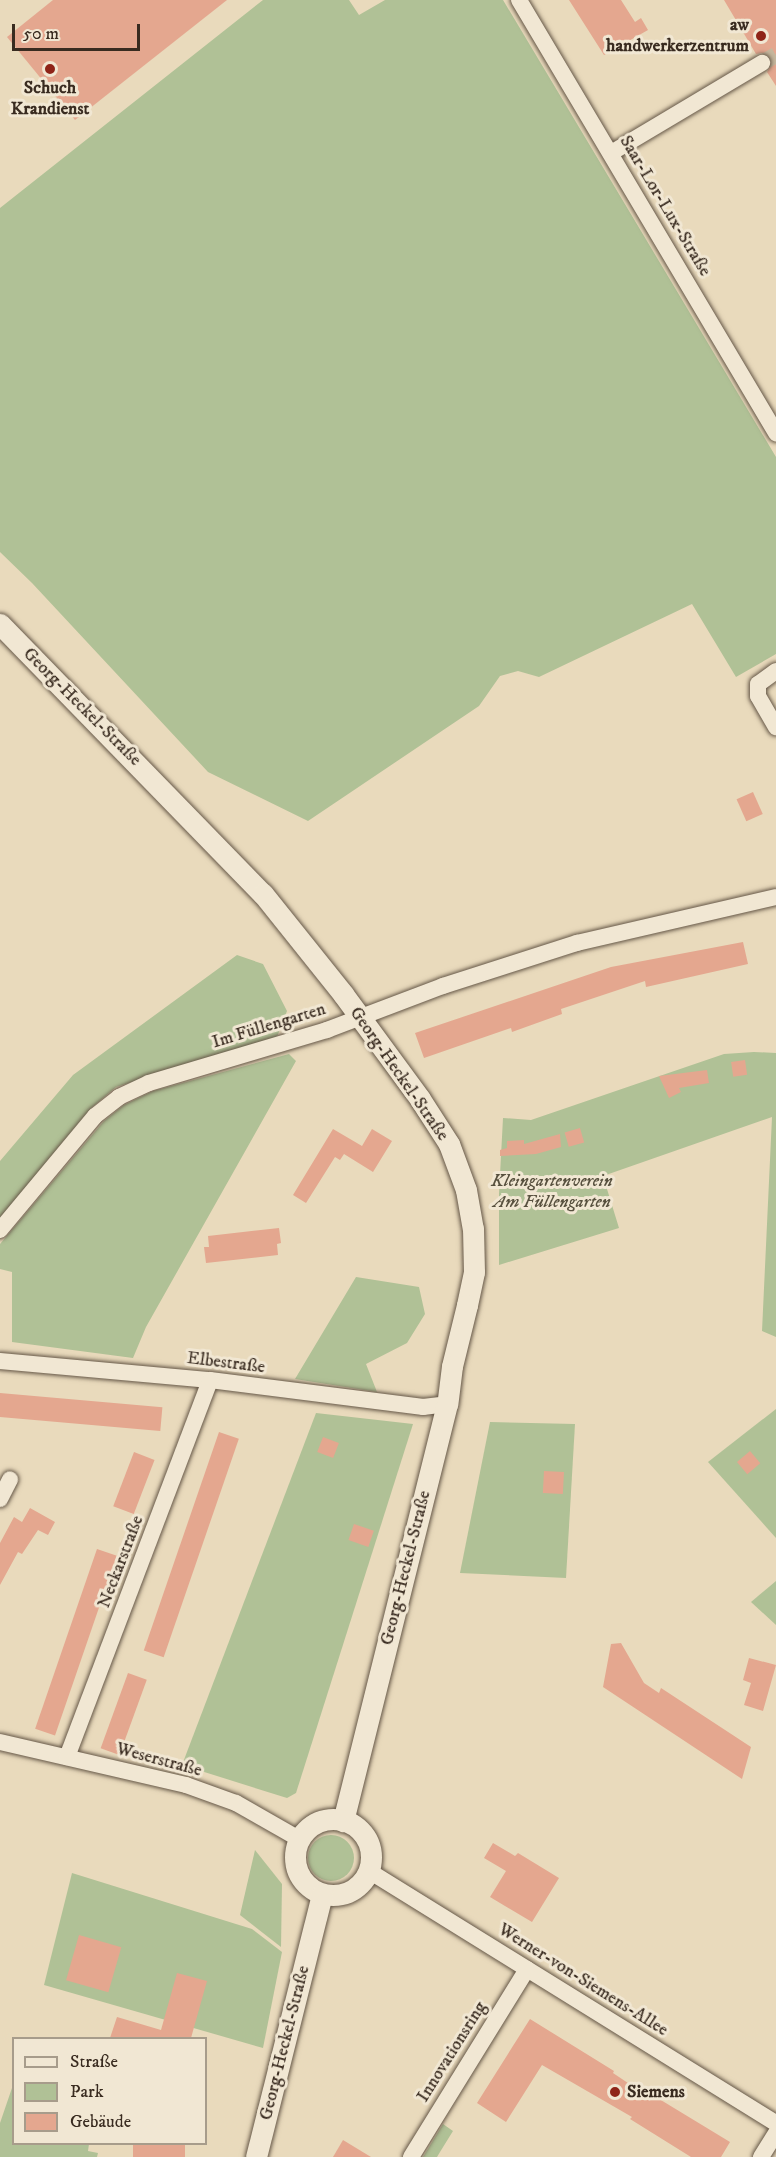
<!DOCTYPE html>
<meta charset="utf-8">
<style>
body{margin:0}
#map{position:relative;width:776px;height:2157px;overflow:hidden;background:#e9dabc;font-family:"IM FELL DW Pica",serif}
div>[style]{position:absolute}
.green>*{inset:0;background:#b0c196}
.round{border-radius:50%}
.building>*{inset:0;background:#e4a78f;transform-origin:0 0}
.minor-tunnel>*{height:16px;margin-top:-8px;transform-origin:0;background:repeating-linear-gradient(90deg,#c6b79d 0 16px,transparent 0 24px)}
.roads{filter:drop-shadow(0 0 2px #655747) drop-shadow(0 0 2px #655747)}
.minor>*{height:16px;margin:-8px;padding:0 8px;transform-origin:8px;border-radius:8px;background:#f1e7d3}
.tertiary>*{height:21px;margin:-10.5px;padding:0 10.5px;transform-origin:10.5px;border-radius:10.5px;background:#f1e7d3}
.tertiary>.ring{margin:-10.5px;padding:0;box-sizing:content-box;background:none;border:21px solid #f1e7d3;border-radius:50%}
.dots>*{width:16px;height:16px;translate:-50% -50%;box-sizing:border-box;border:3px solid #f1e7d3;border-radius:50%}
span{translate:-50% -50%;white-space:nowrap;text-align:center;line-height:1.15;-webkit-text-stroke:6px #f1e7d3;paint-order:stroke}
.poi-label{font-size:18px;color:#392b20;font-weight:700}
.right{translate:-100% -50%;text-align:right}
.left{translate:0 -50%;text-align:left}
.street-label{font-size:18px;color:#392b20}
.park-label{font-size:18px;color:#57503e;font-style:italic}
.legend{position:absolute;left:12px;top:2037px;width:195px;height:108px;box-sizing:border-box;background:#f1e7d3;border:2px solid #a79c8b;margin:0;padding:8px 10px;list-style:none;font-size:18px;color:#392b20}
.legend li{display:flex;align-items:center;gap:12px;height:30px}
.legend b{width:30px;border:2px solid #a79c8b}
.scale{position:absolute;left:12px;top:24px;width:128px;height:27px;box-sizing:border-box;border:3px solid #392b20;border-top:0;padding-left:8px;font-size:18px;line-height:21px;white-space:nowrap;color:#392b20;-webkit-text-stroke:4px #f1e7d3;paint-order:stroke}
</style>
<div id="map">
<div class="green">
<div style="clip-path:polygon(263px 0,349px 0,359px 15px,385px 0,503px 0,776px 457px,776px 654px,736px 677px,692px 604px,539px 677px,518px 671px,500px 676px,479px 706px,308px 821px,208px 772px,32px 583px,0 552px,0 208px)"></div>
<div style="clip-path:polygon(237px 955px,263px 964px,287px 1011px,277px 1037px,116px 1087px,90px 1109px,0 1218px,0 1161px,73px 1075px)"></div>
<div style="clip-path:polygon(754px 1052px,776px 1053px,776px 1337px,762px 1331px,772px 1117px,603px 1176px,619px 1228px,499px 1265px,499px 1194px,503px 1118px,531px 1120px,724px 1054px)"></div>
<div style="clip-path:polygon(289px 1054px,296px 1061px,146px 1327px,133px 1358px,12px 1342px,12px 1272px,0 1269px,0 1244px,104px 1121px,124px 1105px,153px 1091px)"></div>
<div style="clip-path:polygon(356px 1277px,419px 1287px,425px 1314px,407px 1343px,366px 1364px,377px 1392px,295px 1379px)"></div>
<div style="clip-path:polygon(776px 1409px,776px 1538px,708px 1462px)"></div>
<div style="clip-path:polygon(316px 1413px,413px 1424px,296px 1793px,287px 1798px,182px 1765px)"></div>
<div style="clip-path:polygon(490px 1422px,575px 1424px,566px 1578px,460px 1573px)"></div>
<div style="clip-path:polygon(776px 1581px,776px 1625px,751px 1602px)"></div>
<div class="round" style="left:308px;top:1835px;width:46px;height:46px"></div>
<div style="clip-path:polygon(255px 1850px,282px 1884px,281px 1947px,240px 1915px)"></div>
<div style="clip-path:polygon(72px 1873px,252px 1929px,282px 1952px,263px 2048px,44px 1985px)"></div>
<div style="clip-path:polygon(13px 2085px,14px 2144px,89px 2144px,88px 2151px,98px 2153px,97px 2157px,0 2157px,0 2123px)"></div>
<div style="clip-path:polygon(443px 2124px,453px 2131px,440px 2152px,437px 2157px,423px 2157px)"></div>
</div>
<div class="building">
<div style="clip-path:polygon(53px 0,227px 0,75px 120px,7px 37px)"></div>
<div style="clip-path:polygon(569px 0,621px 0,635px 22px,641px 18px,648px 30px,604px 55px)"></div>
<div style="clip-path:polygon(724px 0,776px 0,776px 86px,767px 72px,772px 63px,771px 57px,762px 53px,756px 54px)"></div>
<div style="left:753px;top:792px;width:24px;height:18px;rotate:66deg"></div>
<div style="clip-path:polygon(743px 942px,748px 964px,646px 987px,645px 981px,561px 1009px,562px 1014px,512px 1032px,511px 1028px,424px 1058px,415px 1033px,611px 967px)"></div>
<div style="left:745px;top:1060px;width:15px;height:14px;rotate:82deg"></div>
<div style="clip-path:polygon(707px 1070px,709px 1083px,679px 1088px,681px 1092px,669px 1098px,659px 1076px)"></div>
<div style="left:580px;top:1128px;width:15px;height:16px;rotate:74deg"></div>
<div style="clip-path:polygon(333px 1129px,362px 1146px,372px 1129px,392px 1141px,373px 1172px,344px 1154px,340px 1160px,335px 1157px,306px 1203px,293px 1195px)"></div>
<div style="clip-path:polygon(560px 1134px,561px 1147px,536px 1154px,500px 1156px,500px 1150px,507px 1148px,507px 1141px,524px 1140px,524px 1144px)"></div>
<div style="clip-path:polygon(279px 1228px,281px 1243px,277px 1244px,278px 1255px,206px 1263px,204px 1247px,209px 1247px,208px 1236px)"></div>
<div style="left:0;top:1393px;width:163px;height:24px;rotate:5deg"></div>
<div style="left:219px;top:1432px;width:21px;height:231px;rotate:19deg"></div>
<div style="left:323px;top:1437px;width:17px;height:16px;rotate:21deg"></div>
<div style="left:750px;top:1451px;width:16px;height:17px;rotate:50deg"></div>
<div style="left:134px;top:1452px;width:22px;height:58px;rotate:21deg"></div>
<div style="left:544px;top:1471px;width:20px;height:22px;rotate:3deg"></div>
<div style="clip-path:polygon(30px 1508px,55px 1522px,48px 1535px,38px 1530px,22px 1554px,18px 1552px,0 1585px,0 1543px,14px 1517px,22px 1522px)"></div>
<div style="left:354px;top:1524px;width:21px;height:17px;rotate:19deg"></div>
<div style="left:97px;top:1549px;width:21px;height:190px;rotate:19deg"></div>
<div style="clip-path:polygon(621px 1643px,644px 1683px,659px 1693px,661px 1688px,751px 1747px,742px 1779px,603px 1687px,611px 1644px)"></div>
<div style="clip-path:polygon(749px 1658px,776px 1665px,763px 1711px,744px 1705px,751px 1683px,743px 1680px)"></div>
<div style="left:128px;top:1673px;width:20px;height:80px;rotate:20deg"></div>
<div style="clip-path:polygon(493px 1843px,515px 1856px,518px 1853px,559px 1878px,532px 1922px,490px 1897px,506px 1871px,484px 1858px)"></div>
<div style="left:79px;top:1935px;width:44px;height:47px;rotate:16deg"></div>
<div style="clip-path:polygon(177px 1973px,207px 1981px,191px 2038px,110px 2038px,117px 2017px,161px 2030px)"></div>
<div style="clip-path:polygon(530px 2019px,614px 2071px,613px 2073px,628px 2083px,644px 2093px,646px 2091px,730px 2142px,721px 2157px,691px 2157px,630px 2119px,632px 2117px,542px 2065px,506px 2122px,477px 2103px)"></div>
<div style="clip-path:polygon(343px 2140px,371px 2157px,333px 2157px)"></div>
<div style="left:133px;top:2144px;width:52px;height:13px"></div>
</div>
<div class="minor-tunnel">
<div style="left:762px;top:63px;width:16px;rotate:-30deg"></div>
</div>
<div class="roads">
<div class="minor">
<div style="left:519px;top:0;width:504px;rotate:59.31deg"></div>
<div style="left:611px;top:153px;width:176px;rotate:-30.8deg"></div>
<div style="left:776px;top:671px;width:22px;rotate:144deg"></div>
<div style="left:758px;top:684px;width:12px;rotate:90deg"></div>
<div style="left:758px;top:696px;width:36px;rotate:60deg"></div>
<div style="left:0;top:1230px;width:148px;rotate:-50.2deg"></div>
<div style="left:95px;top:1116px;width:31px;rotate:-38deg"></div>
<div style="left:119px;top:1097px;width:33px;rotate:-25deg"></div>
<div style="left:149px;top:1083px;width:186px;rotate:-16.6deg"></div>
<div style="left:327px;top:1030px;width:124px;rotate:-20.8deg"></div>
<div style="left:443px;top:986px;width:141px;rotate:-17.8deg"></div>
<div style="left:577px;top:943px;width:204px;rotate:-13deg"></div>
<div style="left:0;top:1361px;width:211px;rotate:5.2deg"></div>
<div style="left:210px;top:1380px;width:215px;rotate:7.2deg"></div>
<div style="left:423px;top:1407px;width:24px;rotate:-7deg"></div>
<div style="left:0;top:1499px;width:22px;rotate:-63deg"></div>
<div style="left:0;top:1742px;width:191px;rotate:13deg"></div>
<div style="left:186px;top:1785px;width:53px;rotate:19.8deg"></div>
<div style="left:236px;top:1803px;width:73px;rotate:29.7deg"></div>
<div style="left:67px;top:1757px;width:403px;rotate:-69.2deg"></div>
<div style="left:369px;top:1871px;width:479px;rotate:31.8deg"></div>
<div style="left:411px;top:2157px;width:221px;rotate:-58.3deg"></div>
<div style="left:761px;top:2157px;width:28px;rotate:-58deg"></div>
</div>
<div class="tertiary">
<div style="left:0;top:624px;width:377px;rotate:45.8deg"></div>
<div style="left:263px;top:894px;width:128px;rotate:51.3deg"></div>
<div style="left:343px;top:994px;width:130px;rotate:53.7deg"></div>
<div style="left:420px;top:1099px;width:54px;rotate:57.2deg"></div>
<div style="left:449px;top:1144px;width:49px;rotate:69.7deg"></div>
<div style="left:466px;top:1190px;width:39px;rotate:80deg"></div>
<div style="left:473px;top:1228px;width:44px;rotate:88.7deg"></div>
<div style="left:474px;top:1272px;width:34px;rotate:102deg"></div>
<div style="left:467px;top:1305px;width:63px;rotate:103.8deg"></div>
<div style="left:452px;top:1366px;width:38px;rotate:97deg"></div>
<div style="left:447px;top:1404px;width:430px;rotate:104deg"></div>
<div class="ring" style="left:295px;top:1819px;width:55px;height:55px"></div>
<div style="left:256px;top:2157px;width:271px;rotate:-75.9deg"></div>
</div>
</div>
<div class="dots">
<div style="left:761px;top:36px;background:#8f2418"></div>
<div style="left:50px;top:69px;background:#8f2418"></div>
<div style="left:615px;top:2092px;background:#8f2418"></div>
</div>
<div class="poi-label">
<span class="right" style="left:749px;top:36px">aw<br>handwerkerzentrum</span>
<span style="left:50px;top:99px">Schuch<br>Krandienst</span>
<span class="left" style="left:627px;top:2092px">Siemens</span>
</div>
<div class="street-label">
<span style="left:665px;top:206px;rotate:59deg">Saar-Lor-Lux-Straße</span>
<span style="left:82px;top:707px;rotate:45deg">Georg-Heckel-Straße</span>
<span style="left:269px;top:1026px;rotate:-17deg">Im Füllengarten</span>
<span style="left:399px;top:1074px;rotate:55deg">Georg-Heckel-Straße</span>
<span style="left:226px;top:1363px;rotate:7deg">Elbestraße</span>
<span style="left:121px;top:1562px;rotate:-69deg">Neckarstraße</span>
<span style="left:406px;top:1568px;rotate:-76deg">Georg-Heckel-Straße</span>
<span style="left:159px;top:1760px;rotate:15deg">Weserstraße</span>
<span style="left:583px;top:1980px;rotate:32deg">Werner-von-Siemens-Allee</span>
<span style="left:285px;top:2043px;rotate:-76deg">Georg-Heckel-Straße</span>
<span style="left:452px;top:2052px;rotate:-58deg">Innovationsring</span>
</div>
<div class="park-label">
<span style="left:552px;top:1192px">Kleingartenverein<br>Am Füllengarten</span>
</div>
<ul class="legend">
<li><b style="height:8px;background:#f1e7d3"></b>Straße</li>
<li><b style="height:16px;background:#b0c196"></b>Park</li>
<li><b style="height:16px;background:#e4a78f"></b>Gebäude</li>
</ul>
<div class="scale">50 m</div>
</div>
